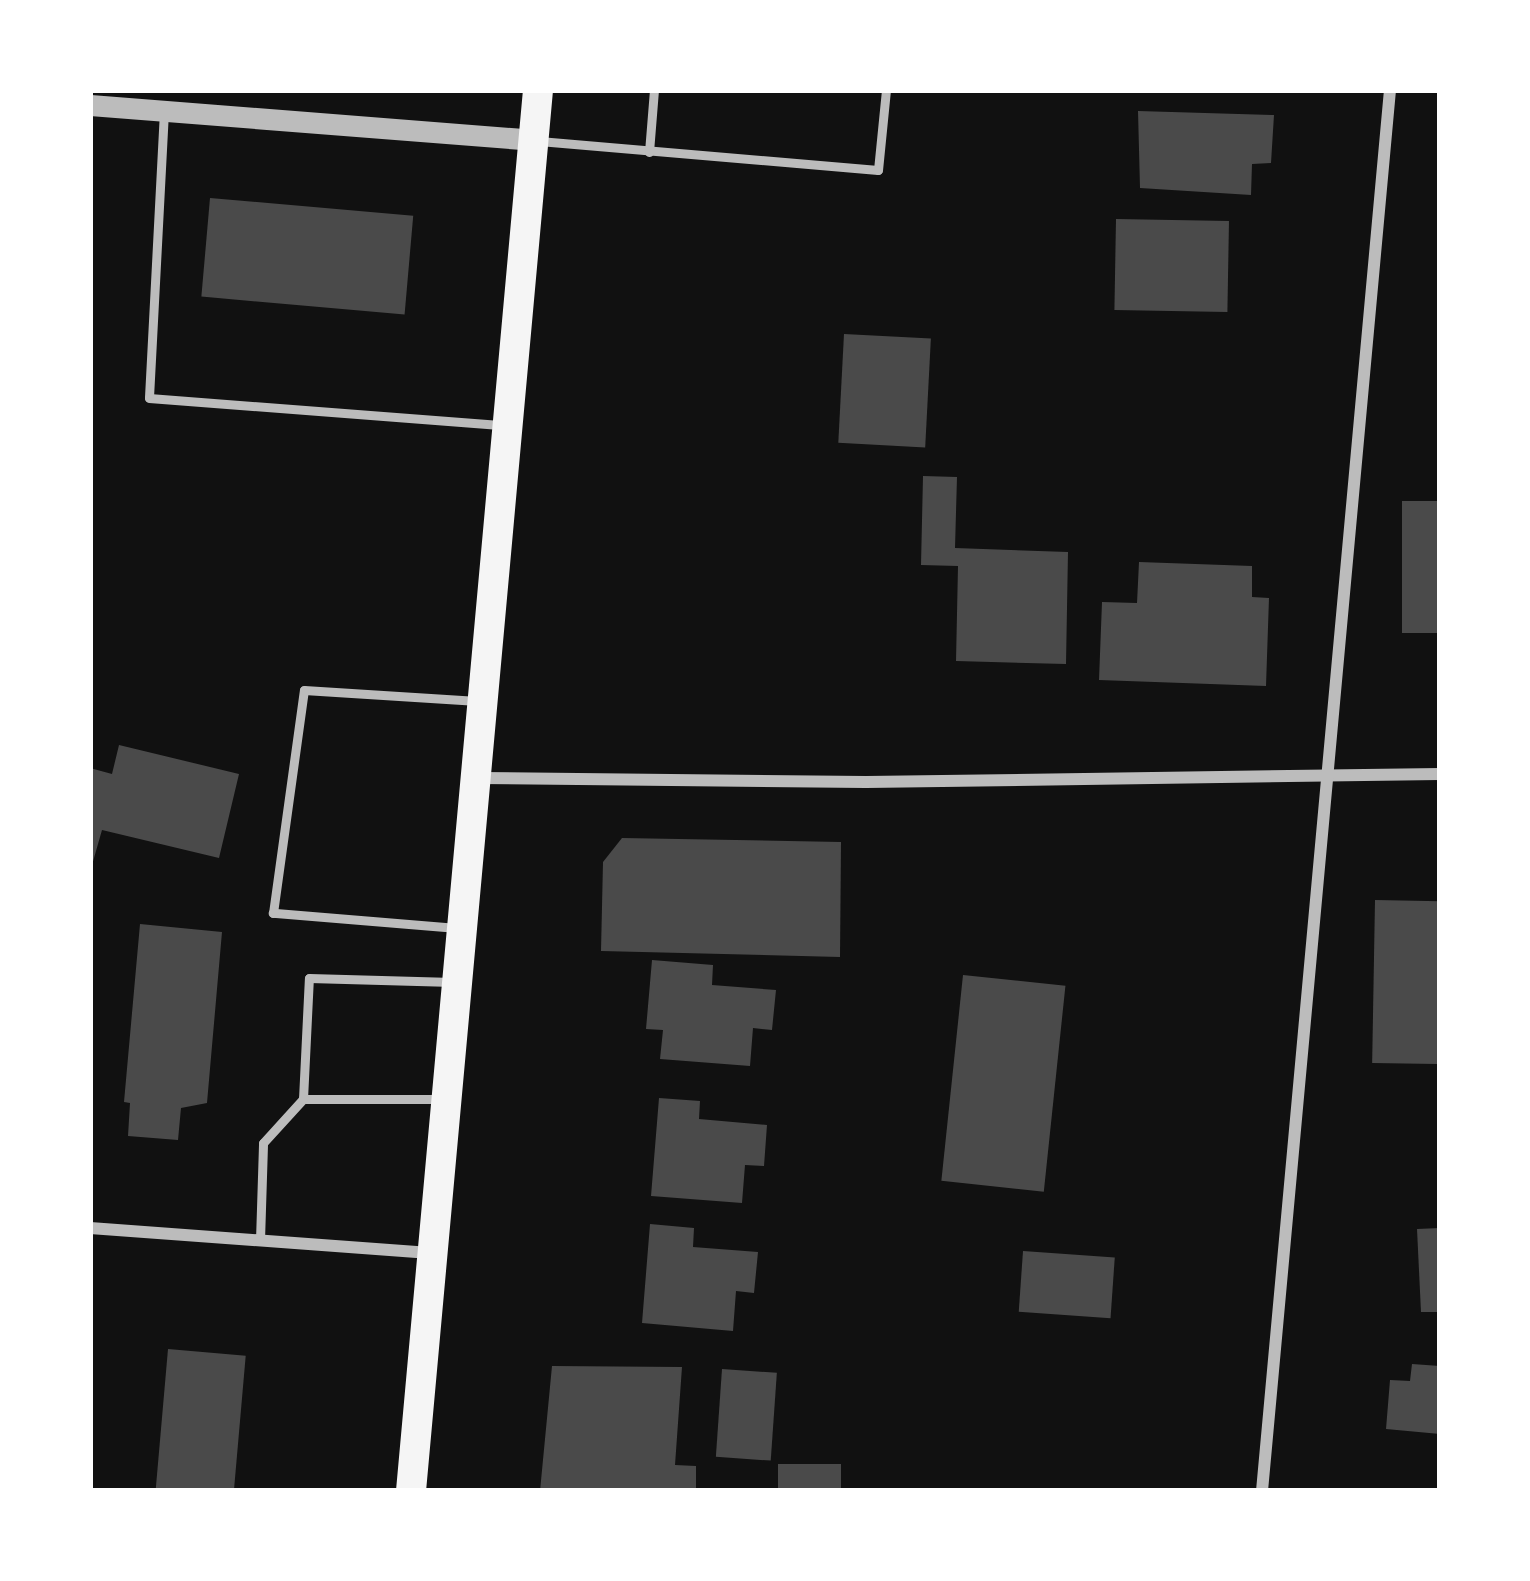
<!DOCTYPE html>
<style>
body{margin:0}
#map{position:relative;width:1530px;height:1581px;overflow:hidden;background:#111;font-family:"Open Sans",sans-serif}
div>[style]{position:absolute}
.building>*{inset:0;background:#4a4a4a;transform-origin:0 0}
.service>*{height:9px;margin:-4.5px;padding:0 4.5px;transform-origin:4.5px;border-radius:4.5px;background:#bcbcbc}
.minor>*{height:12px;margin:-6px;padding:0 6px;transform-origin:6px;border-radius:6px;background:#bcbcbc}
.tertiary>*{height:21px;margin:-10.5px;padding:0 10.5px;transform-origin:10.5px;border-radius:10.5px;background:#bcbcbc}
.primary>*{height:30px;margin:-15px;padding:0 15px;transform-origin:15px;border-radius:15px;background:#f5f5f5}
span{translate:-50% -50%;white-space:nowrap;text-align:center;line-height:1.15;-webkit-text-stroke:12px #fff;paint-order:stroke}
.frame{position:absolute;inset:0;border:93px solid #fff;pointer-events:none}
</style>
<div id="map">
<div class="building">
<div style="clip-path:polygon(1138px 111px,1274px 115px,1271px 163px,1252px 164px,1251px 195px,1140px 188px)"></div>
<div style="left:210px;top:198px;width:204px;height:99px;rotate:5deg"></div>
<div style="left:1116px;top:219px;width:113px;height:91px;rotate:1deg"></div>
<div style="left:844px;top:334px;width:87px;height:109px;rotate:3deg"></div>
<div style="clip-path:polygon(923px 476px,957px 477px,955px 548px,1068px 552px,1066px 664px,956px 661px,958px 566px,921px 565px)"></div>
<div style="left:1402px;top:501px;width:38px;height:132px"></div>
<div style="clip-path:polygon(1139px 562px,1252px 566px,1252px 597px,1269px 598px,1266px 686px,1099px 680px,1102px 602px,1137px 603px)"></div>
<div style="clip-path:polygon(119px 745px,239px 774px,219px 858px,102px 830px,90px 872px,90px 768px,112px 774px)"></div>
<div style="clip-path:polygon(622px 838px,841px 842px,840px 957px,601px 951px,603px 862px)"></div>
<div style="left:1375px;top:900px;width:65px;height:163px;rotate:1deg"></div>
<div style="clip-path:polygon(140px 924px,222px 932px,207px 1103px,181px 1108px,178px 1140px,128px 1136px,130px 1103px,124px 1102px)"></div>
<div style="clip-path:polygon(652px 960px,713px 965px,712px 985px,776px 990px,772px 1030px,753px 1028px,750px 1066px,660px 1059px,663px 1030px,646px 1029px)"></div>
<div style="left:963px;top:975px;width:103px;height:207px;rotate:6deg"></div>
<div style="clip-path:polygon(659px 1098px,700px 1101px,699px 1119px,767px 1125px,764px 1166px,745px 1165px,742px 1203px,651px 1196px)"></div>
<div style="clip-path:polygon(650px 1224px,694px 1228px,693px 1247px,758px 1252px,754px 1293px,736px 1291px,733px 1331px,642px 1323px)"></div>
<div style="clip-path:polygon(1440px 1228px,1440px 1312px,1421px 1312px,1417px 1229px)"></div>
<div style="left:1023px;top:1251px;width:92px;height:61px;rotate:4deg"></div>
<div style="left:168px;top:1349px;width:78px;height:143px;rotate:5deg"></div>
<div style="clip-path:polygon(1412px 1364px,1440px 1366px,1440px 1434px,1386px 1429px,1390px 1380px,1410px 1381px)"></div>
<div style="clip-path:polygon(552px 1366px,682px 1367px,675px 1465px,696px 1466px,696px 1491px,540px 1491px)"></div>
<div style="left:722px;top:1369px;width:55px;height:88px;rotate:4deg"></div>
<div style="left:778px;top:1464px;width:63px;height:27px"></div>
</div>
<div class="service">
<div style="left:164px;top:111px;width:287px;rotate:93deg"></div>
<div style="left:149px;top:398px;width:355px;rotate:4.4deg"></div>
<div style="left:539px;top:141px;width:340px;rotate:4.9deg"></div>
<div style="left:878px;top:170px;width:80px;rotate:-84.3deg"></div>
<div style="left:649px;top:152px;width:62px;rotate:-85.4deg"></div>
<div style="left:457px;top:928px;width:185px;rotate:-175.3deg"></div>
<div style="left:273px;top:913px;width:225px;rotate:-82.1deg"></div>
<div style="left:304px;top:690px;width:174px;rotate:3.6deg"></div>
<div style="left:303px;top:1099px;width:138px"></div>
<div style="left:260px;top:1240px;width:97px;rotate:-88.2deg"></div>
<div style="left:263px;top:1143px;width:59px;rotate:-47.7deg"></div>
<div style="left:303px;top:1099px;width:121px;rotate:-87.2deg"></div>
<div style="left:309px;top:978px;width:144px;rotate:1.6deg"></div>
</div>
<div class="minor">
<div style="left:478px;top:778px;width:388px;rotate:0.6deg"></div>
<div style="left:866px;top:782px;width:574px;rotate:-0.8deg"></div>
<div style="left:90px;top:1228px;width:341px;rotate:4.2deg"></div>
<div style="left:1262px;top:1491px;width:1407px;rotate:-84.78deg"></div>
</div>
<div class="tertiary">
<div style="left:90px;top:105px;width:444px;rotate:4.5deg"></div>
</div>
<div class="primary">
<div style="left:411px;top:1491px;width:1407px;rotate:-84.82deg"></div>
</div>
<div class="frame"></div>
</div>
